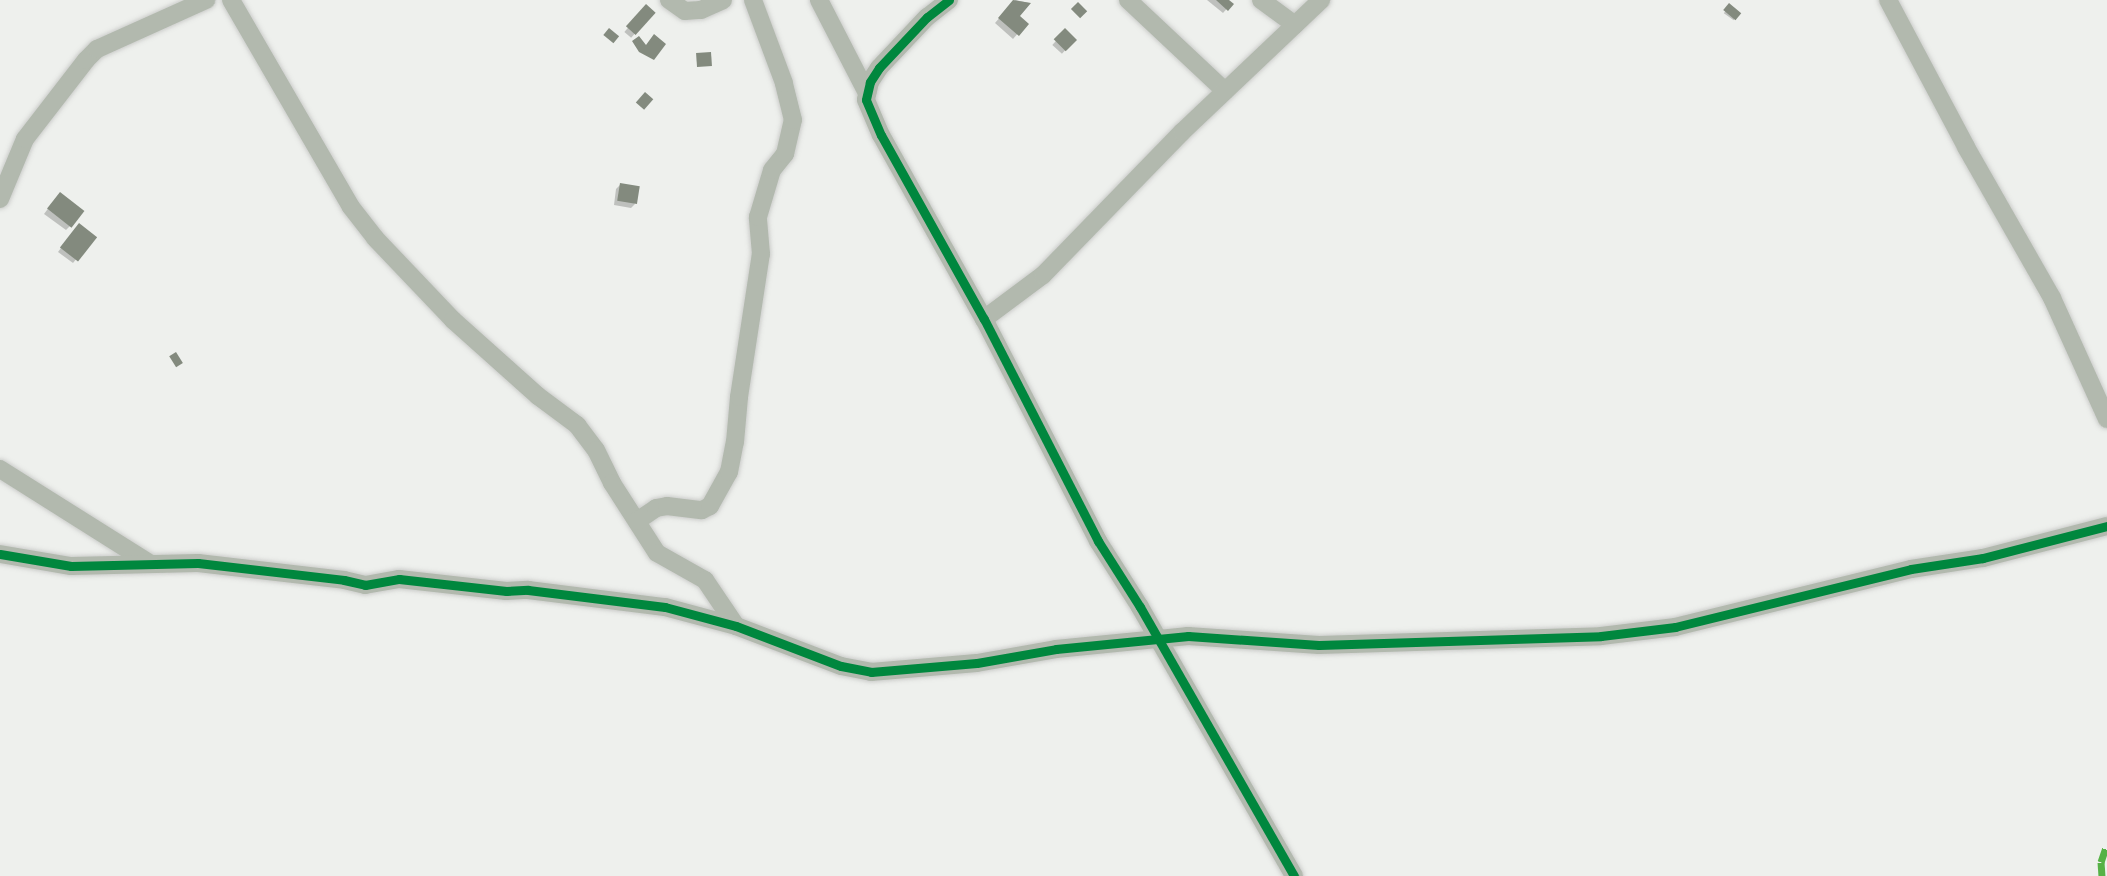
<!DOCTYPE html>
<style>
body{margin:0}
#map{position:relative;width:2107px;height:876px;overflow:hidden;background:#eef0ed;font-family:"Public Sans",sans-serif}
div>[style]{position:absolute}
.shadow>*{inset:0;background:#0003;transform-origin:0 0}
.building>*{inset:0;background:#838a7e;transform-origin:0 0}
.roads{filter:drop-shadow(0 0 2px #cccdcb) drop-shadow(0 0 2px #cccdcb)}
.street>*{height:18px;margin:-9px;padding:0 9px;transform-origin:9px;border-radius:9px;background:#b2b9ae}
.quiet>*{height:7px;margin-top:-3.5px;transform-origin:0;background:repeating-linear-gradient(90deg,#56b246 0 14px,transparent 0 21px)}
.cycleway>*{height:9px;margin:-4.5px;padding:0 4.5px;transform-origin:4.5px;border-radius:4.5px;background:#00873e}
span{translate:-50% -50%;white-space:nowrap;text-align:center;line-height:1.15;-webkit-text-stroke:7px #edf1ec;paint-order:stroke}
</style>
<div id="map">
<div class="shadow">
<div style="clip-path:polygon(1015px 0,1029px 3px,1017px 17px,1026px 24px,1013px 39px,995px 23px)"></div>
<div style="clip-path:polygon(1207px 0,1226px 0,1231px 4px,1223px 13px)"></div>
<div style="left:1729px;top:6px;width:12px;height:9px;rotate:35deg"></div>
<div style="left:646px;top:7px;width:9px;height:33px;rotate:41deg"></div>
<div style="left:1065px;top:31px;width:13px;height:19px;rotate:42deg"></div>
<div style="clip-path:polygon(620px 185px,635px 204px,631px 208px,614px 205px,616px 189px)"></div>
<div style="clip-path:polygon(56px 198px,70px 226px,66px 230px,44px 214px)"></div>
<div style="clip-path:polygon(75px 229px,94px 237px,73px 263px,58px 252px)"></div>
</div>
<div class="building">
<div style="clip-path:polygon(1013px 0,1031px 3px,1020px 16px,1029px 24px,1019px 36px,998px 18px)"></div>
<div style="clip-path:polygon(1216px 0,1229px 0,1234px 4px,1228px 11px)"></div>
<div style="left:1078px;top:2px;width:13px;height:10px;rotate:45deg"></div>
<div style="left:1729px;top:3px;width:16px;height:9px;rotate:40deg"></div>
<div style="left:646px;top:4px;width:13px;height:30px;rotate:42deg"></div>
<div style="left:609px;top:28px;width:13px;height:9px;rotate:39deg"></div>
<div style="left:1065px;top:28px;width:17px;height:16px;rotate:45deg"></div>
<div style="clip-path:polygon(654px 34px,666px 44px,654px 60px,639px 52px,632px 41px,639px 36px,646px 45px)"></div>
<div style="left:711px;top:52px;width:14px;height:15px;rotate:86deg"></div>
<div style="left:645px;top:92px;width:11px;height:14px;rotate:41deg"></div>
<div style="left:620px;top:183px;width:20px;height:18px;rotate:9deg"></div>
<div style="left:60px;top:192px;width:31px;height:21px;rotate:38deg"></div>
<div style="left:79px;top:223px;width:23px;height:31px;rotate:38deg"></div>
<div style="left:176px;top:352px;width:13px;height:8px;rotate:58deg"></div>
</div>
<div class="roads">
<div class="street">
<div style="left:231px;top:0;width:239px;rotate:59.9deg"></div>
<div style="left:351px;top:207px;width:39px;rotate:52deg"></div>
<div style="left:375px;top:238px;width:113px;rotate:46.4deg"></div>
<div style="left:453px;top:320px;width:114px;rotate:41.8deg"></div>
<div style="left:538px;top:396px;width:49px;rotate:36.6deg"></div>
<div style="left:577px;top:425px;width:31px;rotate:53deg"></div>
<div style="left:596px;top:450px;width:37px;rotate:64deg"></div>
<div style="left:612px;top:483px;width:83px;rotate:57.3deg"></div>
<div style="left:657px;top:553px;width:55px;rotate:29.4deg"></div>
<div style="left:705px;top:580px;width:55px;rotate:56deg"></div>
<div style="left:669px;top:0;width:19px;rotate:35deg"></div>
<div style="left:685px;top:11px;width:16px;rotate:-4deg"></div>
<div style="left:701px;top:10px;width:24px;rotate:-24deg"></div>
<div style="left:819px;top:0;width:105px;rotate:62.7deg"></div>
<div style="left:949px;top:0;width:28px;rotate:142deg"></div>
<div style="left:927px;top:17px;width:70px;rotate:133.3deg"></div>
<div style="left:879px;top:68px;width:17px;rotate:123deg"></div>
<div style="left:870px;top:82px;width:18px;rotate:103deg"></div>
<div style="left:866px;top:100px;width:38px;rotate:67deg"></div>
<div style="left:881px;top:135px;width:211px;rotate:60.8deg"></div>
<div style="left:984px;top:319px;width:250px;rotate:62.8deg"></div>
<div style="left:1098px;top:541px;width:78px;rotate:57.5deg"></div>
<div style="left:1140px;top:607px;width:310px;rotate:60.2deg"></div>
<div style="left:1128px;top:0;width:133px;rotate:43.2deg"></div>
<div style="left:1261px;top:0;width:42px;rotate:36.3deg"></div>
<div style="left:1888px;top:0;width:166px;rotate:62deg"></div>
<div style="left:1966px;top:147px;width:174px;rotate:60.3deg"></div>
<div style="left:2052px;top:298px;width:133px;rotate:65.6deg"></div>
<div style="left:0;top:199px;width:65px;rotate:-67.4deg"></div>
<div style="left:25px;top:139px;width:100px;rotate:-52.3deg"></div>
<div style="left:86px;top:60px;width:16px;rotate:-45deg"></div>
<div style="left:97px;top:49px;width:120px;rotate:-24.2deg"></div>
<div style="left:984px;top:319px;width:74px;rotate:-36.7deg"></div>
<div style="left:1043px;top:275px;width:199px;rotate:-45.8deg"></div>
<div style="left:1182px;top:132px;width:192px;rotate:-43.5deg"></div>
<div style="left:0;top:469px;width:178px;rotate:32.2deg"></div>
<div style="left:637px;top:521px;width:23px;rotate:-34deg"></div>
<div style="left:656px;top:508px;width:11px;rotate:-10deg"></div>
<div style="left:667px;top:506px;width:35px;rotate:7deg"></div>
<div style="left:702px;top:510px;width:9px;rotate:-27deg"></div>
<div style="left:710px;top:506px;width:39px;rotate:-61deg"></div>
<div style="left:729px;top:472px;width:31px;rotate:-79deg"></div>
<div style="left:735px;top:442px;width:45px;rotate:-84.9deg"></div>
<div style="left:739px;top:397px;width:145px;rotate:-81.3deg"></div>
<div style="left:761px;top:254px;width:37px;rotate:-95deg"></div>
<div style="left:758px;top:217px;width:49px;rotate:-73.4deg"></div>
<div style="left:772px;top:170px;width:21px;rotate:-51deg"></div>
<div style="left:785px;top:154px;width:35px;rotate:-77deg"></div>
<div style="left:793px;top:120px;width:38px;rotate:-104deg"></div>
<div style="left:784px;top:83px;width:89px;rotate:-110.5deg"></div>
<div style="left:0;top:554px;width:72px;rotate:9.6deg"></div>
<div style="left:71px;top:566px;width:127px;rotate:-1.4deg"></div>
<div style="left:198px;top:563px;width:147px;rotate:6.6deg"></div>
<div style="left:344px;top:580px;width:22px;rotate:13deg"></div>
<div style="left:365px;top:585px;width:35px;rotate:-10deg"></div>
<div style="left:399px;top:579px;width:108px;rotate:6.4deg"></div>
<div style="left:506px;top:591px;width:22px;rotate:-3deg"></div>
<div style="left:528px;top:590px;width:138px;rotate:7.1deg"></div>
<div style="left:665px;top:607px;width:73px;rotate:15deg"></div>
<div style="left:736px;top:626px;width:112px;rotate:20.9deg"></div>
<div style="left:841px;top:666px;width:31px;rotate:11deg"></div>
<div style="left:871px;top:672px;width:106px;rotate:-4.9deg"></div>
<div style="left:977px;top:663px;width:80px;rotate:-10deg"></div>
<div style="left:1056px;top:649px;width:133px;rotate:-5.6deg"></div>
<div style="left:1188px;top:636px;width:131px;rotate:3.9deg"></div>
<div style="left:1319px;top:645px;width:282px;rotate:-1.8deg"></div>
<div style="left:1601px;top:636px;width:75px;rotate:-6.9deg"></div>
<div style="left:1675px;top:627px;width:243px;rotate:-13.8deg"></div>
<div style="left:1911px;top:569px;width:73px;rotate:-8.7deg"></div>
<div style="left:1983px;top:558px;width:128px;rotate:-14.5deg"></div>
</div>
</div>
<div class="quiet">
<div style="left:2102px;top:876px;width:14px;rotate:-94deg"></div>
<div style="left:2101px;top:862px;width:18px;rotate:-71deg"></div>
</div>
<div class="cycleway">
<div style="left:949px;top:0;width:28px;rotate:142deg"></div>
<div style="left:927px;top:17px;width:70px;rotate:133.3deg"></div>
<div style="left:879px;top:68px;width:17px;rotate:123deg"></div>
<div style="left:870px;top:82px;width:18px;rotate:103deg"></div>
<div style="left:866px;top:100px;width:38px;rotate:67deg"></div>
<div style="left:881px;top:135px;width:211px;rotate:60.8deg"></div>
<div style="left:984px;top:319px;width:250px;rotate:62.8deg"></div>
<div style="left:1098px;top:541px;width:78px;rotate:57.5deg"></div>
<div style="left:1140px;top:607px;width:310px;rotate:60.2deg"></div>
<div style="left:0;top:554px;width:72px;rotate:9.6deg"></div>
<div style="left:71px;top:566px;width:127px;rotate:-1.4deg"></div>
<div style="left:198px;top:563px;width:147px;rotate:6.6deg"></div>
<div style="left:344px;top:580px;width:22px;rotate:13deg"></div>
<div style="left:365px;top:585px;width:35px;rotate:-10deg"></div>
<div style="left:399px;top:579px;width:108px;rotate:6.4deg"></div>
<div style="left:506px;top:591px;width:22px;rotate:-3deg"></div>
<div style="left:528px;top:590px;width:138px;rotate:7.1deg"></div>
<div style="left:665px;top:607px;width:73px;rotate:15deg"></div>
<div style="left:736px;top:626px;width:112px;rotate:20.9deg"></div>
<div style="left:841px;top:666px;width:31px;rotate:11deg"></div>
<div style="left:871px;top:672px;width:106px;rotate:-4.9deg"></div>
<div style="left:977px;top:663px;width:80px;rotate:-10deg"></div>
<div style="left:1056px;top:649px;width:133px;rotate:-5.6deg"></div>
<div style="left:1188px;top:636px;width:131px;rotate:3.9deg"></div>
<div style="left:1319px;top:645px;width:282px;rotate:-1.8deg"></div>
<div style="left:1601px;top:636px;width:75px;rotate:-6.9deg"></div>
<div style="left:1675px;top:627px;width:243px;rotate:-13.8deg"></div>
<div style="left:1911px;top:569px;width:73px;rotate:-8.7deg"></div>
<div style="left:1983px;top:558px;width:128px;rotate:-14.5deg"></div>
</div>
</div>
